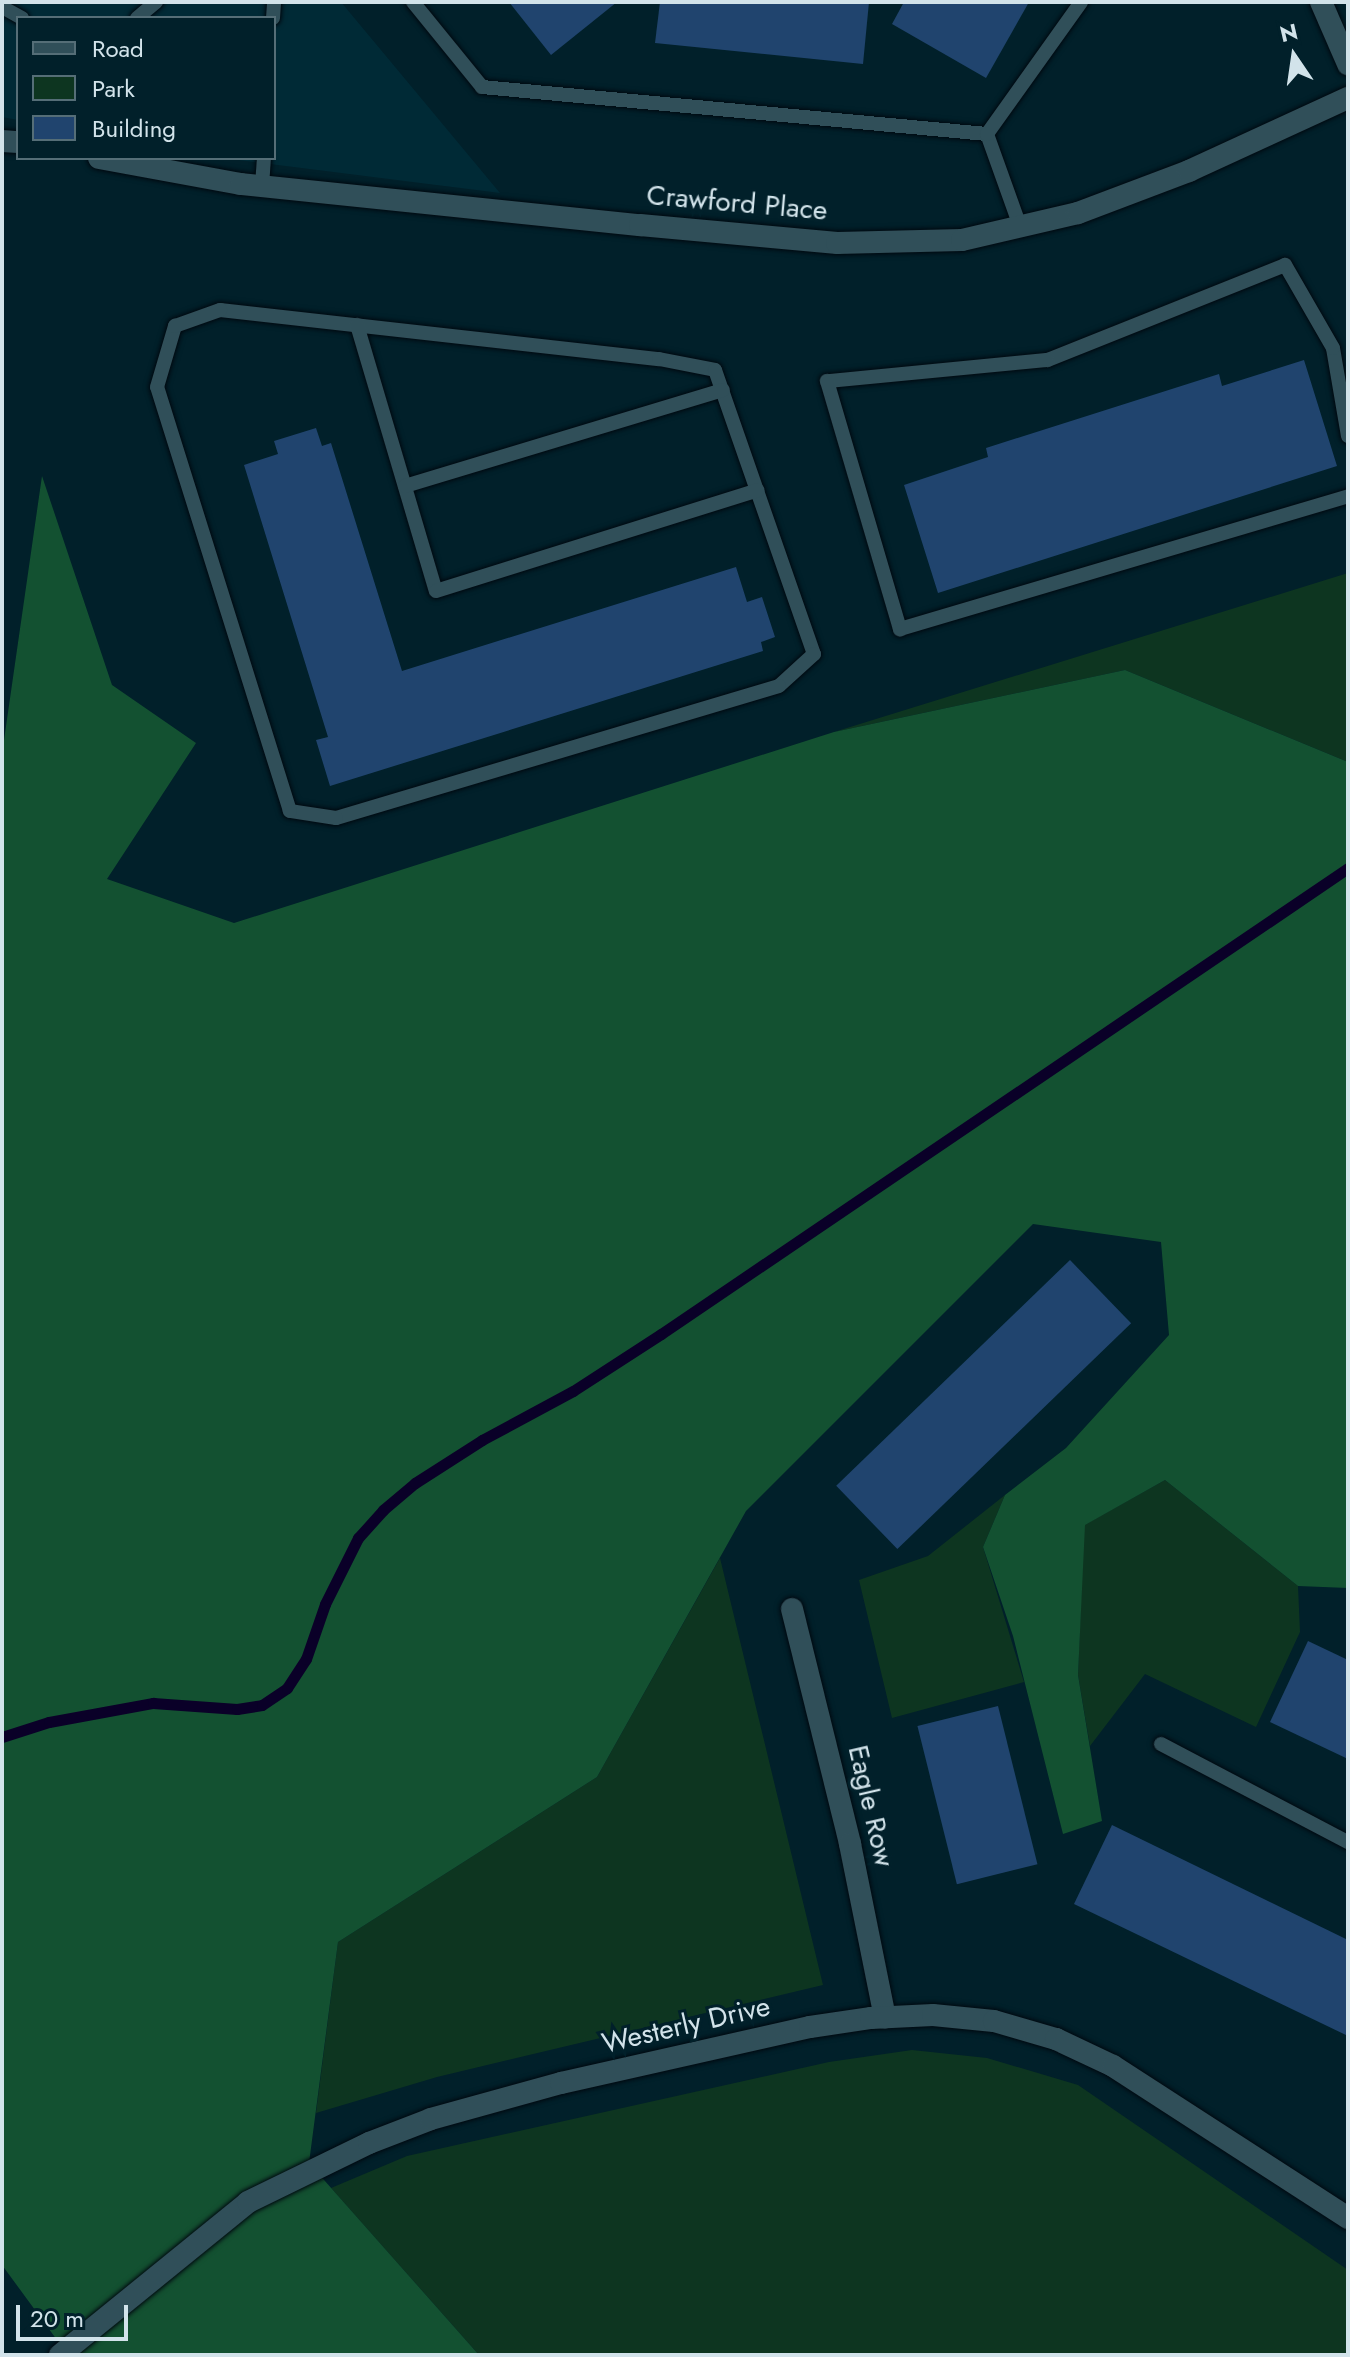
<!DOCTYPE html>
<style>
body{margin:0}
#map{position:relative;width:1350px;height:2357px;overflow:hidden;background:#01202a;font-family:Jost,sans-serif}
div>[style]{position:absolute}
.built>*{inset:0;background:#002a36}
.green>*{inset:0;background:#0d3520}
.forest>*{inset:0;background:#135131}
.stream>*{height:11px;margin:-5.5px;padding:0 5.5px;transform-origin:5.5px;border-radius:5.5px;background:#0a0028}
.building>*{inset:0;background:#20446e;transform-origin:0 0}
.roads{filter:drop-shadow(0 0 2px #000910) drop-shadow(0 0 2px #000910)}
.service>*{height:14px;margin:-7px;padding:0 7px;transform-origin:7px;border-radius:7px;background:#304f59}
.minor>*{height:22px;margin:-11px;padding:0 11px;transform-origin:11px;border-radius:11px;background:#304f59}
span{translate:-50% -50%;white-space:nowrap;text-align:center;line-height:1.15;-webkit-text-stroke:6px #01202a;paint-order:stroke}
.street-label{font-size:28px;color:#d2e3ea}
.frame{position:absolute;inset:0;border:4px solid #d2e3ea;pointer-events:none}
.legend{position:absolute;left:16px;top:16px;width:260px;height:144px;box-sizing:border-box;background:#01202a;border:2px solid #556e77;margin:0;padding:10px 14px;list-style:none;font-size:24px;color:#d2e3ea}
.legend li{display:flex;align-items:center;gap:16px;height:40px}
.legend b{width:40px;border:2px solid #556e77}
.north{position:absolute;left:1254px;top:16px;width:80px;height:80px;-webkit-text-stroke:6px #01202a;paint-order:stroke;rotate:347deg;font-size:22px;font-weight:700;line-height:32px;text-align:center;color:#d2e3ea}
.north::after{content:'';display:block;margin:auto;width:28px;height:36px;background:#d2e3ea;clip-path:polygon(50% 0,100% 100%,50% 72%,0 100%)}
.scale{position:absolute;left:16px;top:2305px;width:112px;height:36px;box-sizing:border-box;border:4px solid #d2e3ea;border-top:0;padding-left:10px;font-size:24px;line-height:28px;white-space:nowrap;color:#d2e3ea;-webkit-text-stroke:6px #01202a;paint-order:stroke}
</style>
<div id="map">
<div class="built">
<div style="clip-path:polygon(2px 2px,341px 2px,500px 193px,223px 158px,274px 158px,274px 18px,18px 18px,18px 120px,2px 117px)"></div>
</div>
<div class="green">
<div style="clip-path:polygon(1348px 573px,1348px 762px,1125px 670px,834px 732px)"></div>
<div style="clip-path:polygon(1165px 1480px,1298px 1586px,1300px 1632px,1256px 1727px,1145px 1674px,1090px 1746px,1078px 1675px,1084px 1525px)"></div>
<div style="clip-path:polygon(1005px 1495px,983px 1547px,1024px 1682px,892px 1718px,859px 1580px,928px 1556px)"></div>
<div style="clip-path:polygon(720px 1558px,823px 1985px,437px 2077px,316px 2113px,338px 1942px,597px 1777px)"></div>
<div style="clip-path:polygon(912px 2050px,987px 2058px,1078px 2085px,1348px 2270px,1348px 2355px,479px 2355px,331px 2188px,407px 2156px,829px 2062px)"></div>
</div>
<div class="forest">
<div style="clip-path:polygon(42px 476px,112px 685px,196px 743px,107px 879px,234px 923px,834px 732px,1125px 670px,1348px 762px,1348px 1588px,1298px 1586px,1165px 1480px,1085px 1525px,1078px 1675px,1102px 1821px,1063px 1834px,1013px 1636px,983px 1547px,1005px 1495px,1066px 1448px,1169px 1335px,1161px 1242px,1033px 1224px,746px 1511px,597px 1777px,338px 1942px,309px 2163px,479px 2355px,68px 2355px,2px 2265px,2px 754px)"></div>
</div>
<div class="stream">
<div style="left:2px;top:1737px;width:49px;rotate:-17.7deg"></div>
<div style="left:49px;top:1722px;width:106px;rotate:-10.4deg"></div>
<div style="left:153px;top:1703px;width:84px;rotate:4.1deg"></div>
<div style="left:237px;top:1709px;width:25px;rotate:-9deg"></div>
<div style="left:262px;top:1705px;width:30px;rotate:-34deg"></div>
<div style="left:287px;top:1688px;width:35px;rotate:-57deg"></div>
<div style="left:306px;top:1659px;width:58px;rotate:-70.9deg"></div>
<div style="left:325px;top:1604px;width:74px;rotate:-63.4deg"></div>
<div style="left:358px;top:1538px;width:38px;rotate:-48deg"></div>
<div style="left:383px;top:1510px;width:42px;rotate:-40.2deg"></div>
<div style="left:415px;top:1483px;width:80px;rotate:-32.7deg"></div>
<div style="left:482px;top:1440px;width:103px;rotate:-28.3deg"></div>
<div style="left:573px;top:1391px;width:105px;rotate:-32.9deg"></div>
<div style="left:661px;top:1334px;width:830px;rotate:-34.15deg"></div>
</div>
<div class="building">
<div style="clip-path:polygon(509px 2px,617px 2px,551px 55px)"></div>
<div style="clip-path:polygon(660px 2px,869px 2px,863px 64px,655px 43px)"></div>
<div style="clip-path:polygon(904px 2px,1029px 2px,986px 78px,892px 24px)"></div>
<div style="clip-path:polygon(1304px 360px,1337px 466px,938px 593px,904px 485px,988px 457px,986px 448px,1219px 374px,1222px 386px)"></div>
<div style="clip-path:polygon(316px 428px,322px 446px,331px 443px,402px 671px,736px 567px,747px 602px,762px 597px,775px 637px,761px 642px,763px 651px,330px 786px,316px 740px,328px 737px,244px 465px,278px 454px,274px 441px)"></div>
<div style="left:1070px;top:1260px;width:88px;height:325px;rotate:46deg"></div>
<div style="clip-path:polygon(1308px 1641px,1348px 1660px,1348px 1759px,1270px 1722px)"></div>
<div style="left:998px;top:1706px;width:163px;height:83px;rotate:76deg"></div>
<div style="clip-path:polygon(1112px 1825px,1348px 1940px,1348px 2036px,1074px 1904px)"></div>
</div>
<div class="roads">
<div class="service">
<div style="left:413px;top:2px;width:109px;rotate:50.9deg"></div>
<div style="left:482px;top:87px;width:507px;rotate:5.32deg"></div>
<div style="left:987px;top:134px;width:101px;rotate:70.3deg"></div>
<div style="left:2px;top:7px;width:23px;rotate:29deg"></div>
<div style="left:137px;top:18px;width:25px;rotate:-40deg"></div>
<div style="left:273px;top:18px;width:16px;rotate:-86deg"></div>
<div style="left:987px;top:134px;width:162px;rotate:-54.5deg"></div>
<div style="left:262px;top:186px;width:28px;rotate:-86deg"></div>
<div style="left:220px;top:310px;width:442px;rotate:6.4deg"></div>
<div style="left:659px;top:359px;width:57px;rotate:11.1deg"></div>
<div style="left:715px;top:370px;width:301px;rotate:70.8deg"></div>
<div style="left:814px;top:654px;width:47px;rotate:137.6deg"></div>
<div style="left:779px;top:686px;width:462px;rotate:163.4deg"></div>
<div style="left:336px;top:818px;width:47px;rotate:-171.3deg"></div>
<div style="left:290px;top:811px;width:444px;rotate:-107.4deg"></div>
<div style="left:157px;top:387px;width:64px;rotate:-73.6deg"></div>
<div style="left:175px;top:326px;width:48px;rotate:-19.6deg"></div>
<div style="left:357px;top:325px;width:277px;rotate:73.5deg"></div>
<div style="left:436px;top:591px;width:337px;rotate:-17.4deg"></div>
<div style="left:1348px;top:436px;width:89px;rotate:-99.7deg"></div>
<div style="left:1333px;top:348px;width:96px;rotate:-120deg"></div>
<div style="left:1285px;top:265px;width:256px;rotate:158.2deg"></div>
<div style="left:1047px;top:360px;width:221px;rotate:174.5deg"></div>
<div style="left:827px;top:381px;width:259px;rotate:73.6deg"></div>
<div style="left:900px;top:629px;width:467px;rotate:-16.5deg"></div>
<div style="left:405px;top:486px;width:332px;rotate:-16.8deg"></div>
<div style="left:1161px;top:1744px;width:211px;rotate:27.7deg"></div>
</div>
<div class="minor">
<div style="left:1321px;top:2px;width:68px;rotate:66.5deg"></div>
<div style="left:2px;top:141px;width:16px;rotate:4deg"></div>
<div style="left:99px;top:158px;width:144px;rotate:10.4deg"></div>
<div style="left:241px;top:184px;width:401px;rotate:5.9deg"></div>
<div style="left:640px;top:225px;width:198px;rotate:5.2deg"></div>
<div style="left:837px;top:243px;width:125px;rotate:-1.4deg"></div>
<div style="left:962px;top:240px;width:119px;rotate:-13.1deg"></div>
<div style="left:1078px;top:213px;width:119px;rotate:-20.7deg"></div>
<div style="left:1189px;top:171px;width:175px;rotate:-24.7deg"></div>
<div style="left:792px;top:1609px;width:242px;rotate:76.1deg"></div>
<div style="left:850px;top:1844px;width:177px;rotate:78.6deg"></div>
<div style="left:60px;top:2355px;width:242px;rotate:-39.1deg"></div>
<div style="left:248px;top:2202px;width:135px;rotate:-26deg"></div>
<div style="left:369px;top:2143px;width:66px;rotate:-21.2deg"></div>
<div style="left:431px;top:2119px;width:135px;rotate:-15.5deg"></div>
<div style="left:561px;top:2083px;width:255px;rotate:-12.7deg"></div>
<div style="left:810px;top:2027px;width:62px;rotate:-8.4deg"></div>
<div style="left:871px;top:2018px;width:62px;rotate:-2.8deg"></div>
<div style="left:933px;top:2015px;width:61px;rotate:5.6deg"></div>
<div style="left:994px;top:2021px;width:65px;rotate:16.2deg"></div>
<div style="left:1056px;top:2039px;width:63px;rotate:25.3deg"></div>
<div style="left:1113px;top:2066px;width:280px;rotate:32.9deg"></div>
</div>
</div>
<div class="street-label">
<span style="left:737px;top:203px;rotate:5deg">Crawford Place</span>
<span style="left:871px;top:1806px;rotate:77deg">Eagle Row</span>
<span style="left:686px;top:2025px;rotate:-13deg">Westerly Drive</span>
</div>
<div class="frame"></div>
<ul class="legend">
<li><b style="height:10px;background:#304f59"></b>Road</li>
<li><b style="height:22px;background:#0d3520"></b>Park</li>
<li><b style="height:22px;background:#20446e"></b>Building</li>
</ul>
<div class="north">N</div>
<div class="scale">20 m</div>
</div>
